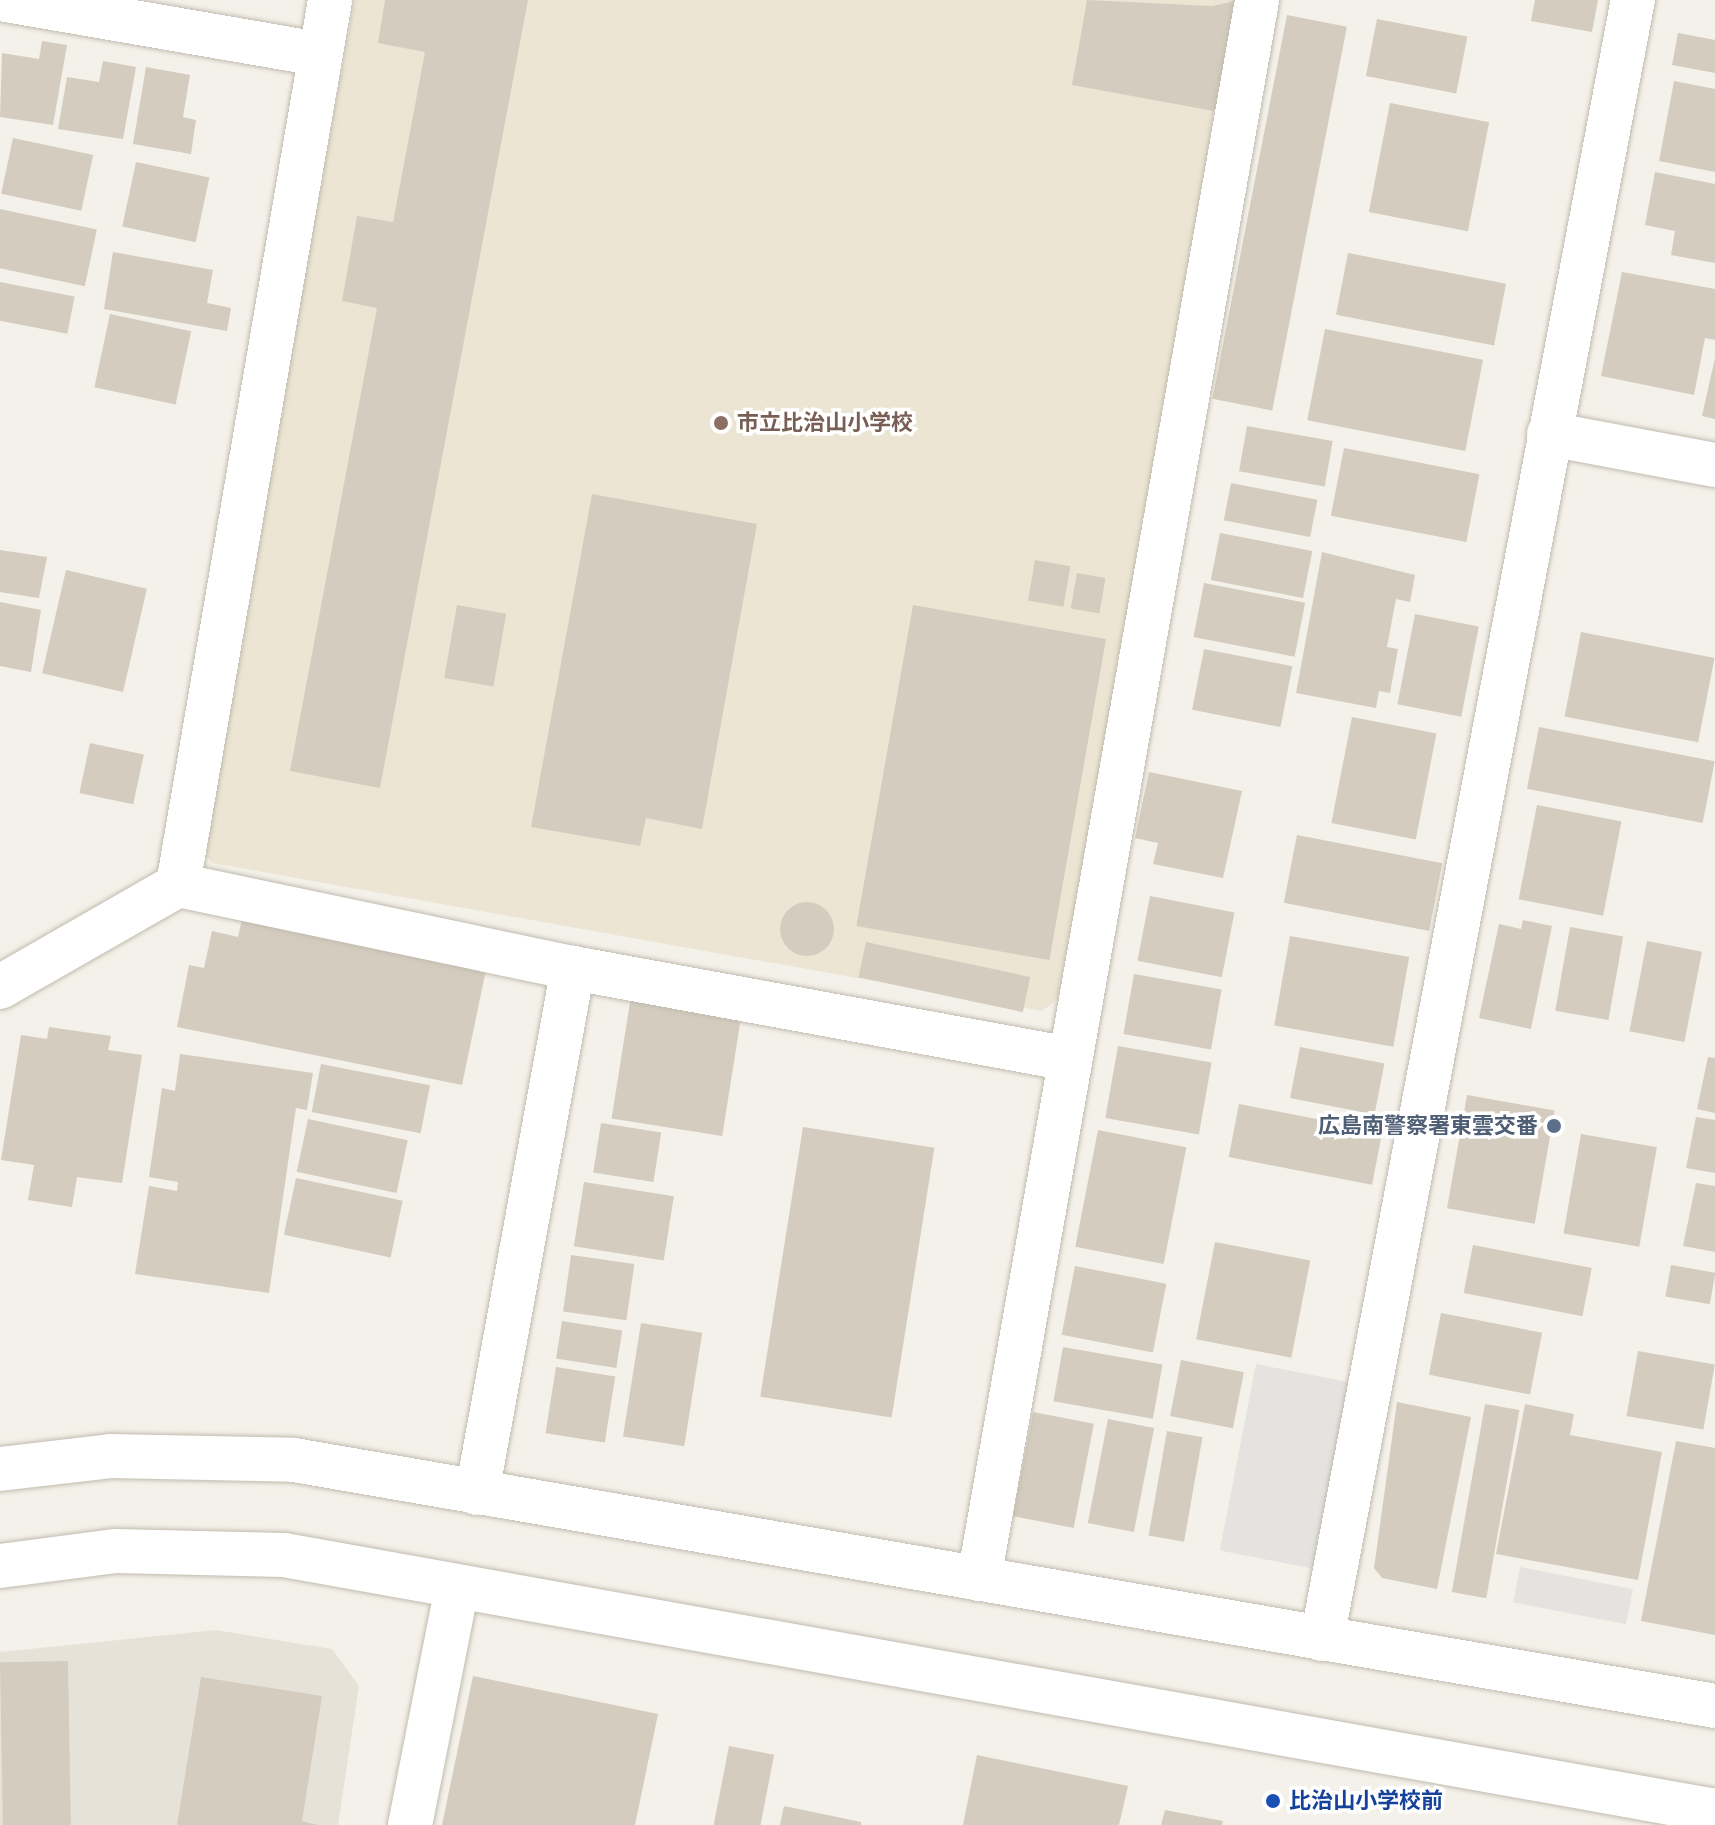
<!DOCTYPE html>
<meta charset="utf-8">
<style>
body{margin:0}
#map{position:relative;width:1715px;height:1825px;overflow:hidden;background:#f3f1e9;font-family:"Work Sans","Noto Sans JP",sans-serif}
div>[style]{position:absolute}
.residential>*{inset:0;background:#e7e2d8}
.education>*{inset:0;background:#ece5d4}
.parking>*{inset:0;background:#e5e3e0;transform-origin:0 0}
.building>*{inset:0;background:#d4ccbf;transform-origin:0 0}
.round{border-radius:50%}
.roads{filter:drop-shadow(0 0 2px #c1bbaf) drop-shadow(0 0 2px #c1bbaf)}
.minor>*{height:44px;margin:-22px;padding:0 22px;transform-origin:22px;border-radius:22px;background:#fff}
.dots>*{width:22px;height:22px;translate:-50% -50%;box-sizing:border-box;border:4px solid #fff;border-radius:50%}
span{translate:-50% -50%;white-space:nowrap;text-align:center;line-height:1.15;-webkit-text-stroke:7px #fff;paint-order:stroke}
.education-label{font-size:22px;color:#785e54;font-weight:700}
.left{translate:0 -50%;text-align:left}
.service-label{font-size:22px;color:#4e5e75;font-weight:700}
.right{translate:-100% -50%;text-align:right}
.transit-label{font-size:22px;color:#164399;font-weight:700}
</style>
<div id="map">
<div class="residential">
<i style="clip-path:polygon(216px 1630px,332px 1649px,359px 1686px,338px 1825px,0 1825px,0 1652px)"></i>
</div>
<div class="education">
<i style="clip-path:polygon(355px 0,1243px 0,1058px 999px,1042px 1011px,212px 863px,198px 845px)"></i>
</div>
<div class="parking">
<i style="left:1256px;top:1364px;width:99px;height:190px;rotate:11deg"></i>
<i style="left:1520px;top:1567px;width:115px;height:36px;rotate:11deg"></i>
</div>
<div class="building">
<i style="clip-path:polygon(385px 0,528px 0,380px 788px,290px 771px,377px 308px,342px 301px,357px 216px,393px 222px,425px 52px,378px 43px)"></i>
<i style="clip-path:polygon(1087px 0,1212px 6px,1240px 0,1219px 112px,1072px 85px)"></i>
<i style="clip-path:polygon(1535px 0,1598px 0,1592px 32px,1531px 21px)"></i>
<i style="left:1287px;top:15px;width:61px;height:391px;rotate:11deg"></i>
<i style="left:1377px;top:19px;width:92px;height:58px;rotate:11deg"></i>
<i style="clip-path:polygon(1678px 33px,1715px 40px,1715px 73px,1672px 65px)"></i>
<i style="clip-path:polygon(42px 41px,67px 45px,53px 125px,0 117px,2px 53px,39px 59px)"></i>
<i style="clip-path:polygon(103px 61px,136px 67px,123px 139px,58px 129px,67px 77px,99px 82px)"></i>
<i style="clip-path:polygon(146px 67px,190px 75px,183px 117px,196px 120px,191px 154px,133px 144px)"></i>
<i style="clip-path:polygon(1674px 81px,1715px 89px,1715px 172px,1659px 161px)"></i>
<i style="left:1390px;top:103px;width:101px;height:111px;rotate:11deg"></i>
<i style="left:13px;top:138px;width:82px;height:57px;rotate:12deg"></i>
<i style="left:136px;top:162px;width:75px;height:66px;rotate:12deg"></i>
<i style="clip-path:polygon(1655px 172px,1715px 184px,1715px 263px,1671px 255px,1675px 231px,1645px 225px)"></i>
<i style="left:0;top:209px;width:99px;height:58px;rotate:12deg"></i>
<i style="clip-path:polygon(113px 252px,213px 270px,207px 303px,231px 308px,227px 331px,104px 309px)"></i>
<i style="left:1348px;top:253px;width:161px;height:63px;rotate:11deg"></i>
<i style="clip-path:polygon(1622px 272px,1715px 289px,1715px 340px,1705px 338px,1694px 395px,1601px 376px)"></i>
<i style="left:0;top:282px;width:76px;height:38px;rotate:11deg"></i>
<i style="left:110px;top:314px;width:83px;height:75px;rotate:12deg"></i>
<i style="left:1325px;top:329px;width:161px;height:93px;rotate:11deg"></i>
<i style="clip-path:polygon(1715px 358px,1715px 419px,1702px 416px)"></i>
<i style="left:1247px;top:426px;width:87px;height:46px;rotate:10deg"></i>
<i style="left:1344px;top:448px;width:138px;height:69px;rotate:11deg"></i>
<i style="left:1231px;top:483px;width:88px;height:38px;rotate:11deg"></i>
<i style="clip-path:polygon(592px 494px,757px 524px,702px 829px,646px 818px,640px 846px,531px 827px)"></i>
<i style="left:1220px;top:533px;width:94px;height:48px;rotate:11deg"></i>
<i style="clip-path:polygon(0 550px,47px 557px,39px 598px,0 592px)"></i>
<i style="clip-path:polygon(1322px 552px,1415px 575px,1410px 602px,1396px 599px,1387px 647px,1398px 649px,1390px 693px,1379px 691px,1376px 708px,1296px 693px)"></i>
<i style="left:1035px;top:560px;width:36px;height:41px;rotate:10deg"></i>
<i style="left:66px;top:570px;width:83px;height:106px;rotate:13deg"></i>
<i style="left:1077px;top:573px;width:29px;height:36px;rotate:10deg"></i>
<i style="left:1204px;top:583px;width:103px;height:55px;rotate:11deg"></i>
<i style="clip-path:polygon(0 602px,41px 610px,31px 672px,0 666px)"></i>
<i style="left:457px;top:605px;width:50px;height:74px;rotate:10deg"></i>
<i style="left:913px;top:605px;width:196px;height:326px;rotate:10deg"></i>
<i style="left:1415px;top:614px;width:65px;height:92px;rotate:11deg"></i>
<i style="left:1581px;top:632px;width:136px;height:86px;rotate:11deg"></i>
<i style="left:1204px;top:649px;width:90px;height:62px;rotate:11deg"></i>
<i style="left:1352px;top:717px;width:86px;height:108px;rotate:11deg"></i>
<i style="left:1539px;top:727px;width:179px;height:63px;rotate:11deg"></i>
<i style="left:90px;top:743px;width:55px;height:51px;rotate:12deg"></i>
<i style="clip-path:polygon(1149px 772px,1242px 791px,1223px 878px,1153px 864px,1158px 843px,1135px 838px)"></i>
<i style="left:1537px;top:805px;width:86px;height:96px;rotate:11deg"></i>
<i style="left:1297px;top:835px;width:148px;height:69px;rotate:11deg"></i>
<i style="left:1150px;top:896px;width:86px;height:66px;rotate:11deg"></i>
<i class="round" style="left:780px;top:902px;width:54px;height:54px"></i>
<i style="clip-path:polygon(242px 919px,486px 970px,462px 1085px,177px 1027px,189px 965px,204px 968px,212px 931px,238px 937px)"></i>
<i style="clip-path:polygon(1523px 920px,1552px 926px,1531px 1029px,1479px 1018px,1499px 924px,1521px 929px)"></i>
<i style="left:1570px;top:927px;width:54px;height:85px;rotate:10deg"></i>
<i style="left:1290px;top:936px;width:121px;height:91px;rotate:10deg"></i>
<i style="left:1647px;top:941px;width:56px;height:92px;rotate:11deg"></i>
<i style="left:866px;top:942px;width:168px;height:36px;rotate:12deg"></i>
<i style="left:1134px;top:974px;width:89px;height:61px;rotate:10deg"></i>
<i style="left:631px;top:996px;width:112px;height:124px;rotate:9deg"></i>
<i style="clip-path:polygon(49px 1027px,111px 1036px,108px 1050px,142px 1055px,122px 1183px,77px 1177px,72px 1207px,28px 1200px,34px 1165px,1px 1160px,21px 1035px,47px 1039px)"></i>
<i style="left:1118px;top:1046px;width:95px;height:73px;rotate:10deg"></i>
<i style="left:1300px;top:1047px;width:86px;height:52px;rotate:11deg"></i>
<i style="clip-path:polygon(180px 1054px,313px 1073px,307px 1110px,296px 1108px,269px 1293px,135px 1274px,149px 1186px,177px 1191px,178px 1182px,149px 1177px,162px 1088px,175px 1091px)"></i>
<i style="clip-path:polygon(1708px 1057px,1715px 1058px,1715px 1113px,1697px 1109px)"></i>
<i style="left:321px;top:1064px;width:111px;height:49px;rotate:11deg"></i>
<i style="left:1467px;top:1095px;width:89px;height:115px;rotate:10deg"></i>
<i style="left:1239px;top:1104px;width:146px;height:54px;rotate:11deg"></i>
<i style="clip-path:polygon(1696px 1117px,1715px 1120px,1715px 1173px,1686px 1168px)"></i>
<i style="left:308px;top:1119px;width:102px;height:54px;rotate:12deg"></i>
<i style="left:601px;top:1123px;width:61px;height:50px;rotate:9deg"></i>
<i style="left:803px;top:1127px;width:133px;height:273px;rotate:9deg"></i>
<i style="left:1098px;top:1130px;width:90px;height:119px;rotate:11deg"></i>
<i style="left:1581px;top:1134px;width:77px;height:101px;rotate:10deg"></i>
<i style="left:296px;top:1178px;width:109px;height:58px;rotate:12deg"></i>
<i style="left:584px;top:1182px;width:91px;height:65px;rotate:9deg"></i>
<i style="clip-path:polygon(1696px 1183px,1715px 1186px,1715px 1252px,1683px 1246px)"></i>
<i style="left:1215px;top:1242px;width:97px;height:99px;rotate:11deg"></i>
<i style="left:1473px;top:1245px;width:121px;height:49px;rotate:11deg"></i>
<i style="left:571px;top:1255px;width:64px;height:57px;rotate:8deg"></i>
<i style="left:1671px;top:1265px;width:45px;height:32px;rotate:10deg"></i>
<i style="left:1075px;top:1266px;width:93px;height:70px;rotate:11deg"></i>
<i style="left:1441px;top:1313px;width:103px;height:63px;rotate:11deg"></i>
<i style="left:562px;top:1321px;width:61px;height:38px;rotate:9deg"></i>
<i style="left:641px;top:1323px;width:62px;height:115px;rotate:9deg"></i>
<i style="left:1063px;top:1347px;width:101px;height:55px;rotate:10deg"></i>
<i style="left:1638px;top:1351px;width:78px;height:66px;rotate:10deg"></i>
<i style="left:1181px;top:1360px;width:64px;height:57px;rotate:11deg"></i>
<i style="left:556px;top:1367px;width:60px;height:67px;rotate:9deg"></i>
<i style="clip-path:polygon(1397px 1402px,1471px 1417px,1437px 1589px,1382px 1578px,1374px 1568px)"></i>
<i style="left:1485px;top:1404px;width:35px;height:191px;rotate:10deg"></i>
<i style="clip-path:polygon(1525px 1404px,1574px 1414px,1570px 1435px,1662px 1452px,1638px 1580px,1496px 1554px)"></i>
<i style="left:1033px;top:1412px;width:62px;height:106px;rotate:11deg"></i>
<i style="left:1108px;top:1419px;width:47px;height:106px;rotate:11deg"></i>
<i style="left:1167px;top:1431px;width:36px;height:106px;rotate:10deg"></i>
<i style="clip-path:polygon(1676px 1441px,1715px 1448px,1715px 1635px,1641px 1621px)"></i>
<i style="left:68px;top:1661px;width:164px;height:68px;rotate:89deg"></i>
<i style="clip-path:polygon(473px 1676px,658px 1714px,635px 1825px,442px 1825px)"></i>
<i style="clip-path:polygon(201px 1677px,322px 1696px,302px 1821px,318px 1825px,177px 1825px)"></i>
<i style="left:729px;top:1746px;width:46px;height:81px;rotate:11deg"></i>
<i style="clip-path:polygon(977px 1755px,1128px 1786px,1119px 1825px,963px 1825px)"></i>
<i style="clip-path:polygon(784px 1806px,861px 1822px,861px 1825px,780px 1825px)"></i>
<i style="clip-path:polygon(1165px 1810px,1223px 1821px,1222px 1825px,1161px 1825px)"></i>
</div>
<div class="roads">
<div class="minor">
<i style="left:6px;top:0;width:319px;rotate:9.8deg"></i>
<i style="left:1549px;top:434px;width:169px;rotate:10.6deg"></i>
<i style="left:178px;top:885px;width:898px;rotate:-80.25deg"></i>
<i style="left:0;top:987px;width:205px;rotate:-29.8deg"></i>
<i style="left:178px;top:885px;width:404px;rotate:11.9deg"></i>
<i style="left:573px;top:968px;width:505px;rotate:10.38deg"></i>
<i style="left:0;top:1469px;width:111px;rotate:-6.7deg"></i>
<i style="left:110px;top:1456px;width:184px;rotate:1.2deg"></i>
<i style="left:294px;top:1460px;width:1442px;rotate:9.82deg"></i>
<i style="left:477px;top:1493px;width:534px;rotate:-79.64deg"></i>
<i style="left:0;top:1566px;width:117px;rotate:-7.4deg"></i>
<i style="left:116px;top:1551px;width:168px;rotate:1.4deg"></i>
<i style="left:284px;top:1555px;width:1454px;rotate:10.14deg"></i>
<i style="left:979px;top:1579px;width:1603px;rotate:-80.01deg"></i>
<i style="left:1322px;top:1639px;width:1668px;rotate:-79.26deg"></i>
<i style="left:410px;top:1825px;width:243px;rotate:-78.8deg"></i>
</div>
</div>
<div class="dots">
<i style="left:721px;top:423px;background:#8d6e63"></i>
<i style="left:1554px;top:1126px;background:#5c6f8a"></i>
<i style="left:1273px;top:1801px;background:#1a4fb4"></i>
</div>
<div class="education-label">
<span class="left" style="left:737px;top:423px">市立比治山小学校</span>
</div>
<div class="service-label">
<span class="right" style="left:1538px;top:1126px">広島南警察署東雲交番</span>
</div>
<div class="transit-label">
<span class="left" style="left:1289px;top:1801px">比治山小学校前</span>
</div>
</div>
